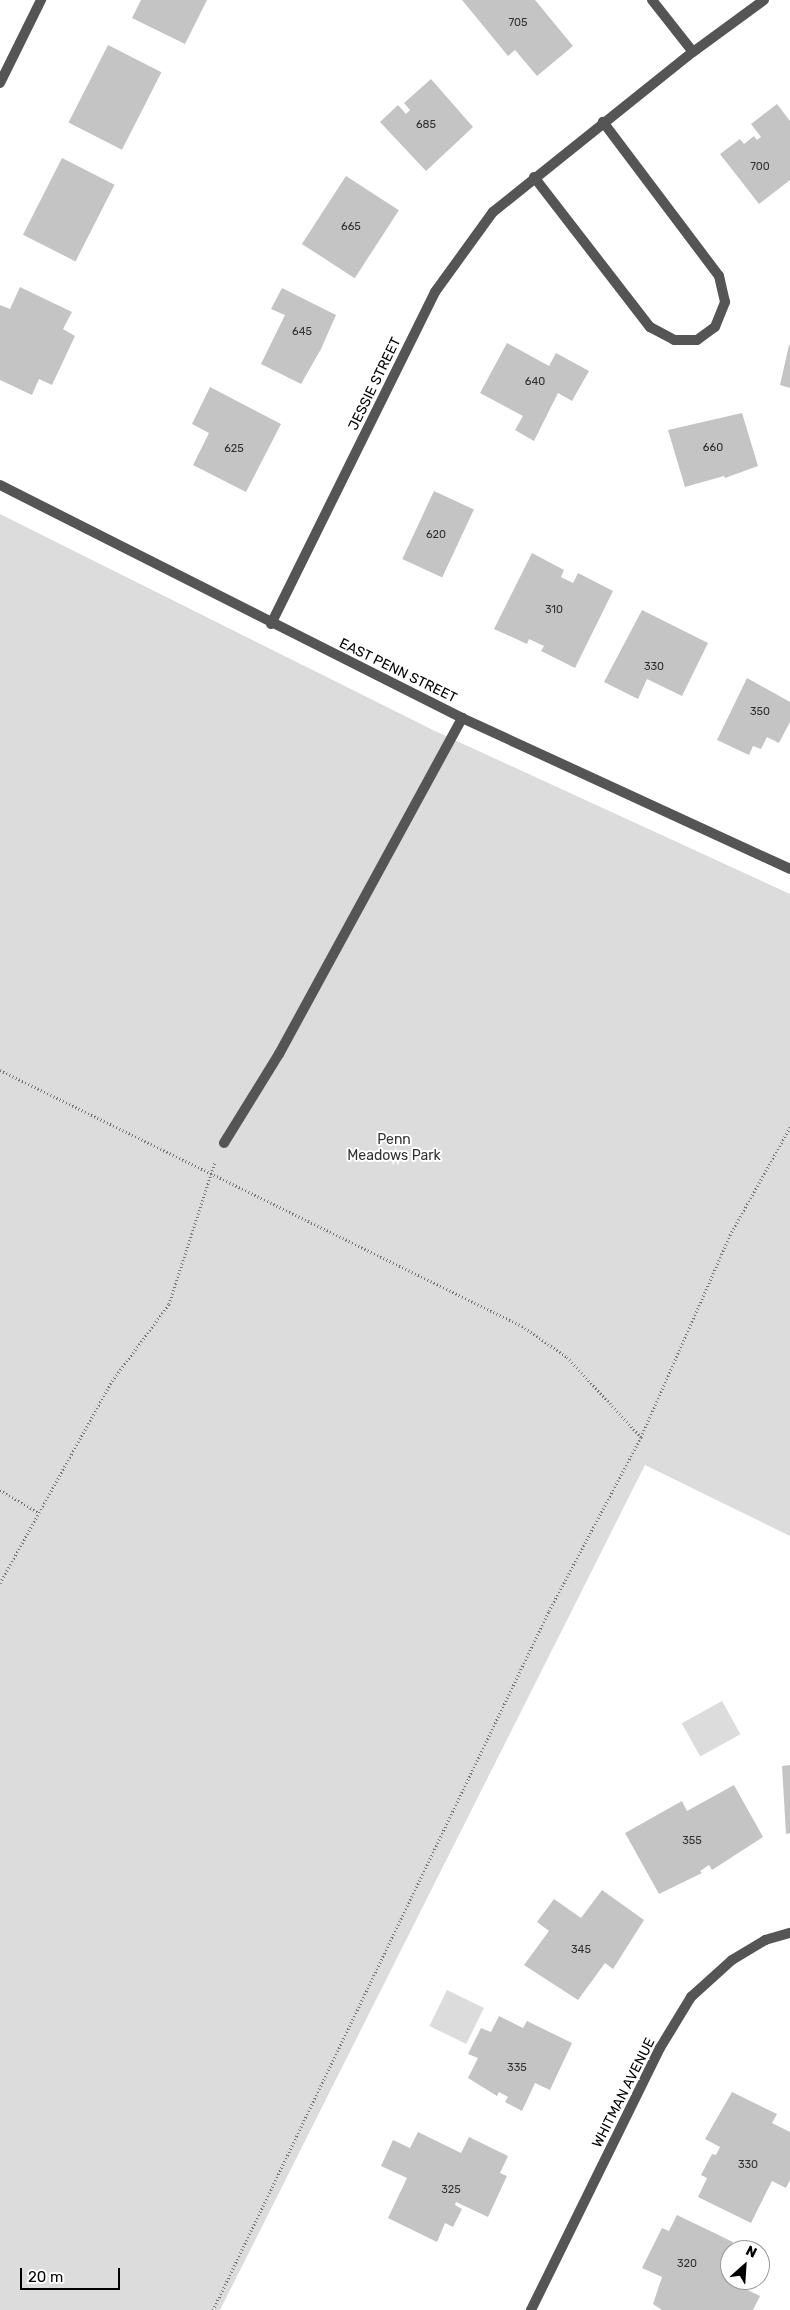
<!DOCTYPE html>
<style>
body{margin:0}
#map{position:relative;width:790px;height:2310px;overflow:hidden;background:#fff;font-family:Rubik,sans-serif}
div>[style]{position:absolute}
.green>*{inset:0;background:#dcdcdc;transform-origin:0 0}
.building>*{inset:0;background:#c4c4c4;transform-origin:0 0}
.path>*{height:3px;margin-top:-1.5px;transform-origin:0;background:repeating-linear-gradient(90deg,#777 0 1px,transparent 0 3.5px)}
.service>*{height:10px;margin:-5px;padding:0 5px;transform-origin:5px;border-radius:5px;background:#555}
.minor>*{height:10px;margin:-5px;padding:0 5px;transform-origin:5px;border-radius:5px;background:#555}
.tertiary>*{height:10px;margin:-5px;padding:0 5px;transform-origin:5px;border-radius:5px;background:#555}
span{translate:-50% -50%;white-space:nowrap;text-align:center;line-height:1.15;-webkit-text-stroke:4px #fff;paint-order:stroke}
.number-label{font-size:11px;color:#313131}
.number-label span{-webkit-text-stroke-width:0}
.street-label{font-size:14px;color:#000}
.park-label{font-size:14px;color:#333}
.north{position:absolute;left:720px;top:2240px;width:50px;height:50px;box-sizing:border-box;background:#fff;border:1px solid #999;border-radius:50%;rotate:26deg;font-size:14px;font-weight:700;line-height:20px;text-align:center;color:#000}
.north::after{content:'';display:block;margin:auto;width:18px;height:22px;background:#000;clip-path:polygon(50% 0,100% 100%,50% 72%,0 100%)}
.scale{position:absolute;left:20px;top:2268px;width:100px;height:22px;box-sizing:border-box;border:2px solid #000;border-top:0;padding-left:6px;font-size:15px;line-height:18px;white-space:nowrap;color:#000;-webkit-text-stroke:4px #fff;paint-order:stroke}
</style>
<div id="map">
<div class="green">
<i style="clip-path:polygon(0 514px,435px 731px,790px 894px,790px 1536px,645px 1465px,220px 2310px,0 2310px)"></i>
<i style="left:722px;top:1701px;width:38px;height:46px;rotate:61deg"></i>
<i style="left:447px;top:1990px;width:41px;height:40px;rotate:26deg"></i>
</div>
<div class="building">
<i style="clip-path:polygon(141px 0,207px 0,185px 44px,132px 18px)"></i>
<i style="clip-path:polygon(462px 0,535px 0,573px 46px,537px 76px,515px 50px,508px 56px)"></i>
<i style="left:108px;top:45px;width:60px;height:87px;rotate:27deg"></i>
<i style="clip-path:polygon(431px 79px,473px 127px,426px 171px,380px 122px,398px 105px,406px 114px,410px 110px,404px 103px)"></i>
<i style="clip-path:polygon(777px 104px,790px 121px,790px 180px,759px 204px,720px 154px,740px 139px,744px 144px,754px 136px,757px 140px,761px 137px,751px 124px)"></i>
<i style="left:62px;top:158px;width:59px;height:86px;rotate:27deg"></i>
<i style="left:346px;top:176px;width:63px;height:81px;rotate:33deg"></i>
<i style="clip-path:polygon(20px 287px,72px 312px,63px 329px,75px 336px,52px 385px,39px 379px,32px 395px,0 380px,0 305px,10px 309px)"></i>
<i style="clip-path:polygon(282px 288px,336px 315px,321px 349px,301px 384px,261px 364px,285px 315px,271px 309px)"></i>
<i style="clip-path:polygon(507px 343px,549px 366px,556px 353px,589px 371px,572px 401px,558px 393px,534px 441px,515px 430px,523px 416px,480px 393px)"></i>
<i style="clip-path:polygon(789px 345px,790px 345px,790px 388px,780px 385px)"></i>
<i style="clip-path:polygon(210px 387px,281px 424px,246px 492px,193px 465px,209px 433px,192px 424px)"></i>
<i style="clip-path:polygon(742px 413px,758px 466px,725px 478px,724px 476px,685px 487px,668px 430px)"></i>
<i style="left:434px;top:491px;width:44px;height:75px;rotate:25deg"></i>
<i style="clip-path:polygon(532px 553px,564px 570px,561px 577px,573px 583px,578px 573px,613px 591px,575px 668px,541px 651px,544px 646px,529px 639px,527px 644px,494px 629px)"></i>
<i style="clip-path:polygon(642px 610px,708px 643px,682px 696px,647px 679px,638px 699px,604px 682px)"></i>
<i style="clip-path:polygon(747px 678px,790px 702px,790px 722px,779px 743px,767px 737px,761px 749px,753px 746px,749px 755px,717px 740px)"></i>
<i style="clip-path:polygon(790px 1765px,790px 1833px,786px 1834px,782px 1766px)"></i>
<i style="clip-path:polygon(734px 1785px,763px 1837px,712px 1870px,709px 1865px,700px 1871px,702px 1873px,659px 1894px,625px 1833px,682px 1801px,687px 1811px)"></i>
<i style="clip-path:polygon(602px 1890px,644px 1920px,613px 1969px,605px 1963px,578px 2000px,524px 1965px,549px 1931px,537px 1922px,554px 1899px,581px 1918px)"></i>
<i style="clip-path:polygon(499px 2016px,523px 2028px,527px 2021px,572px 2043px,550px 2090px,535px 2083px,522px 2111px,505px 2102px,508px 2097px,499px 2092px,497px 2096px,468px 2078px,478px 2058px,468px 2054px,481px 2028px,491px 2032px)"></i>
<i style="clip-path:polygon(732px 2092px,777px 2114px,772px 2123px,790px 2132px,790px 2180px,786px 2188px,772px 2181px,751px 2223px,698px 2197px,707px 2178px,701px 2175px,712px 2154px,716px 2155px,720px 2147px,705px 2139px)"></i>
<i style="clip-path:polygon(418px 2132px,461px 2153px,469px 2137px,508px 2156px,500px 2173px,507px 2176px,488px 2217px,456px 2202px,455px 2205px,462px 2209px,453px 2227px,445px 2223px,437px 2242px,388px 2218px,407px 2178px,381px 2166px,393px 2140px,410px 2148px)"></i>
<i style="clip-path:polygon(677px 2215px,733px 2242px,725px 2259px,730px 2261px,730px 2280px,742px 2280px,739px 2286px,760px 2296px,753px 2310px,662px 2310px,653px 2304px,662px 2277px,642px 2268px,662px 2228px,669px 2231px)"></i>
</div>
<div class="path">
<i style="left:0;top:1070px;width:581px;rotate:26.12deg"></i>
<i style="left:522px;top:1326px;width:55px;rotate:34.6deg"></i>
<i style="left:567px;top:1357px;width:109px;rotate:47.2deg"></i>
<i style="left:0;top:1490px;width:45px;rotate:30.5deg"></i>
<i style="left:0;top:1583px;width:231px;rotate:-61deg"></i>
<i style="left:112px;top:1381px;width:96px;rotate:-53.5deg"></i>
<i style="left:169px;top:1304px;width:149px;rotate:-72.1deg"></i>
<i style="left:213px;top:2310px;width:776px;rotate:-64.33deg"></i>
<i style="left:549px;top:1611px;width:197px;rotate:-62.1deg"></i>
<i style="left:641px;top:1437px;width:221px;rotate:-66.2deg"></i>
<i style="left:730px;top:1235px;width:124px;rotate:-60.9deg"></i>
</div>
<div class="service">
<i style="left:224px;top:1143px;width:105px;rotate:-58.3deg"></i>
<i style="left:279px;top:1054px;width:383px;rotate:-61.4deg"></i>
</div>
<div class="minor">
<i style="left:652px;top:0;width:66px;rotate:51.7deg"></i>
<i style="left:0;top:83px;width:93px;rotate:-63.7deg"></i>
<i style="left:534px;top:177px;width:190px;rotate:52.3deg"></i>
<i style="left:650px;top:327px;width:27px;rotate:28deg"></i>
<i style="left:674px;top:340px;width:23px"></i>
<i style="left:697px;top:340px;width:22px;rotate:-36deg"></i>
<i style="left:715px;top:327px;width:27px;rotate:-68deg"></i>
<i style="left:725px;top:302px;width:27px;rotate:-103deg"></i>
<i style="left:719px;top:276px;width:193px;rotate:-127deg"></i>
<i style="left:271px;top:624px;width:370px;rotate:-63.7deg"></i>
<i style="left:435px;top:292px;width:99px;rotate:-54.1deg"></i>
<i style="left:493px;top:212px;width:256px;rotate:-38.7deg"></i>
<i style="left:693px;top:52px;width:88px;rotate:-36.2deg"></i>
<i style="left:531px;top:2310px;width:292px;rotate:-63.8deg"></i>
<i style="left:660px;top:2048px;width:60px;rotate:-58.7deg"></i>
<i style="left:691px;top:1997px;width:55px;rotate:-42.1deg"></i>
<i style="left:732px;top:1960px;width:39px;rotate:-31deg"></i>
<i style="left:765px;top:1940px;width:26px;rotate:-16deg"></i>
</div>
<div class="tertiary">
<i style="left:0;top:485px;width:517px;rotate:26.76deg"></i>
<i style="left:462px;top:718px;width:361px;rotate:24.7deg"></i>
</div>
<div class="number-label">
<span style="left:518px;top:23px">705</span>
<span style="left:426px;top:125px">685</span>
<span style="left:760px;top:167px">700</span>
<span style="left:351px;top:227px">665</span>
<span style="left:302px;top:332px">645</span>
<span style="left:535px;top:382px">640</span>
<span style="left:713px;top:448px">660</span>
<span style="left:234px;top:449px">625</span>
<span style="left:436px;top:535px">620</span>
<span style="left:554px;top:610px">310</span>
<span style="left:654px;top:667px">330</span>
<span style="left:760px;top:712px">350</span>
<span style="left:692px;top:1841px">355</span>
<span style="left:581px;top:1950px">345</span>
<span style="left:517px;top:2068px">335</span>
<span style="left:748px;top:2165px">330</span>
<span style="left:451px;top:2190px">325</span>
<span style="left:687px;top:2264px">320</span>
</div>
<div class="street-label">
<span style="left:375px;top:384px;rotate:-64deg">JESSIE STREET</span>
<span style="left:398px;top:671px;rotate:26deg">EAST PENN STREET</span>
<span style="left:624px;top:2093px;rotate:-63deg">WHITMAN AVENUE</span>
</div>
<div class="park-label">
<span style="left:394px;top:1148px">Penn<br>Meadows Park</span>
</div>
<div class="north">N</div>
<div class="scale">20 m</div>
</div>
